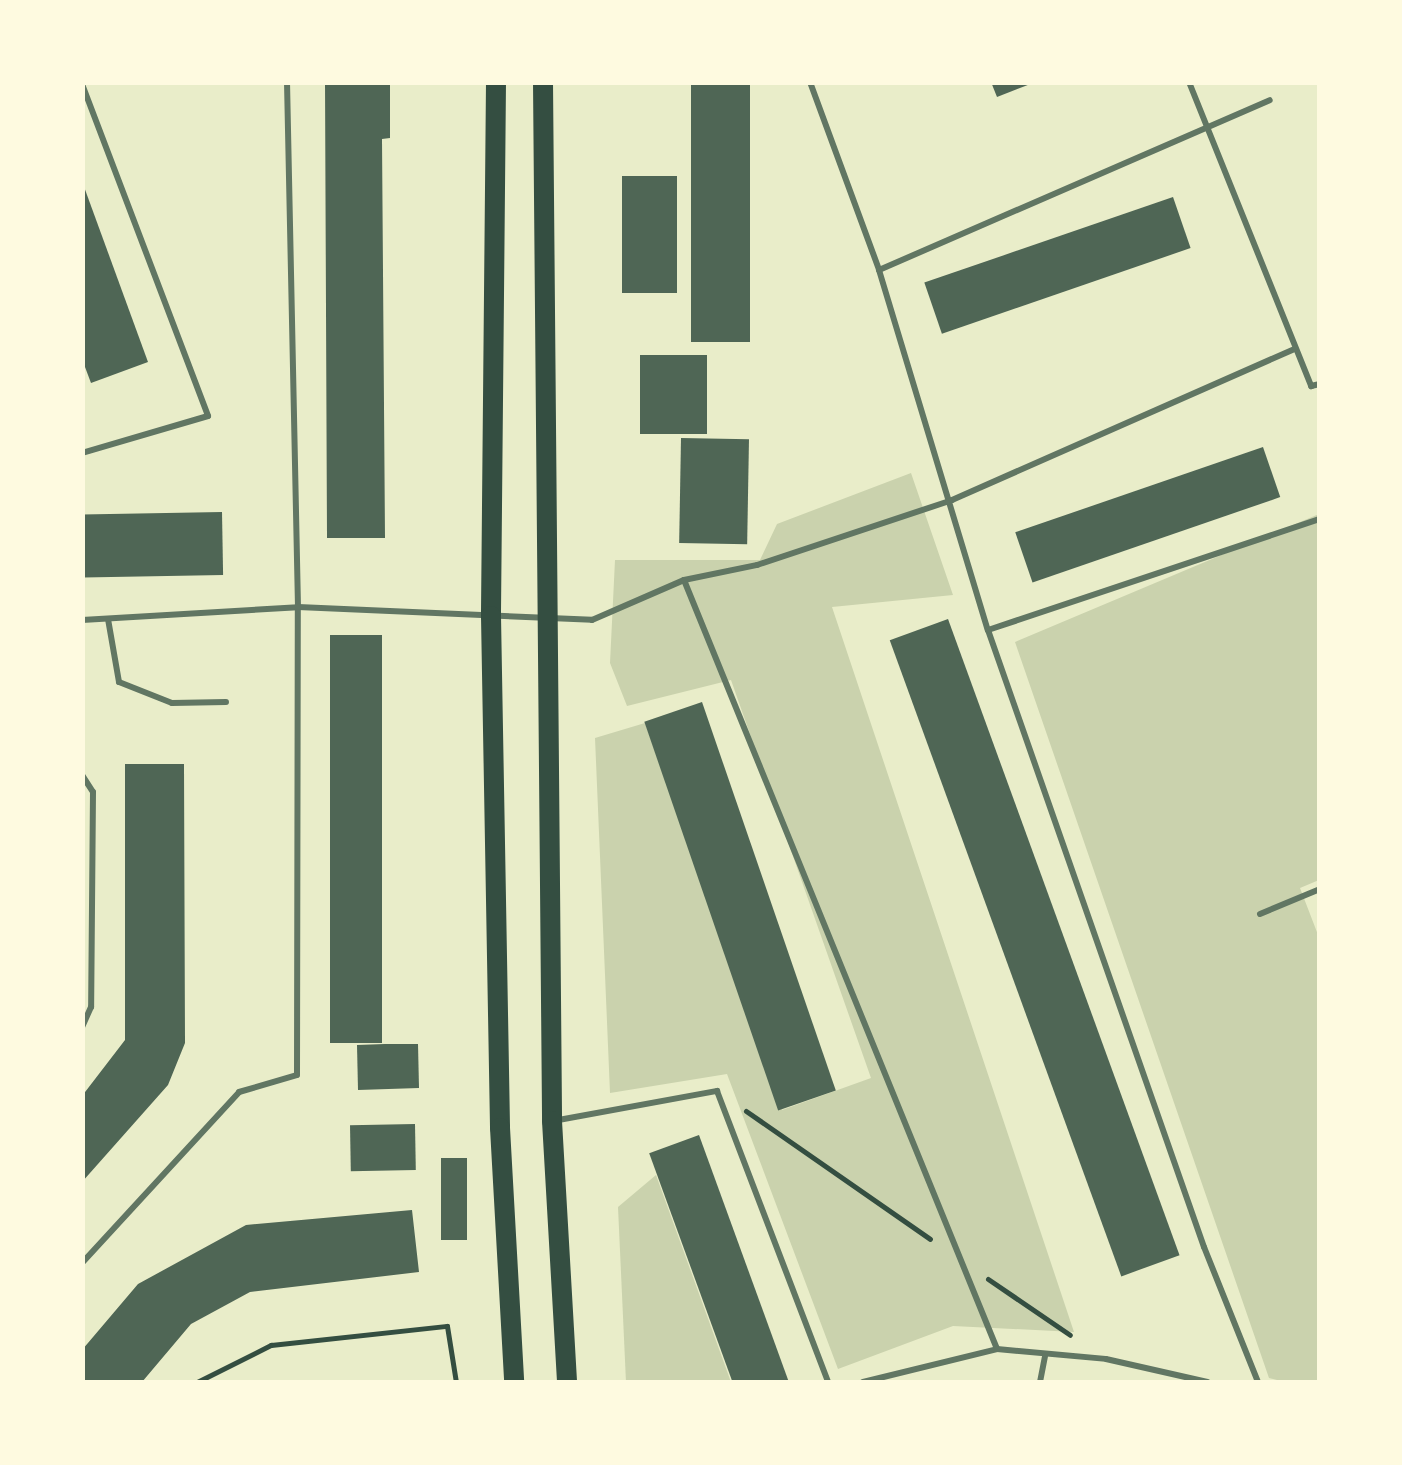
<!DOCTYPE html>
<style>
body{margin:0}
#map{position:relative;width:1402px;height:1465px;overflow:hidden;background:#e9edc9;font-family:Roboto,sans-serif}
div>[style]{position:absolute}
.green>*{inset:0;background:#cad2ad}
.building>*{inset:0;background:#4f6655;transform-origin:0 0}
.path>*{height:5px;margin:-2.5px;padding:0 2.5px;transform-origin:2.5px;border-radius:2.5px;background:#344e41}
.service>*{height:6px;margin:-3px;padding:0 3px;transform-origin:3px;border-radius:3px;background:#617663}
.secondary>*{height:20px;margin:-10px;padding:0 10px;transform-origin:10px;border-radius:10px;background:#344e41}
span{translate:-50% -50%;white-space:nowrap;text-align:center;line-height:1.15;-webkit-text-stroke:8px #fefae0;paint-order:stroke}
.frame{position:absolute;inset:0;border:85px solid #fefae0;pointer-events:none}
</style>
<div id="map">
<div class="green">
<i style="clip-path:polygon(911px 473px,953px 595px,832px 607px,1074px 1332px,953px 1326px,838px 1369px,727px 1074px,610px 1093px,595px 738px,645px 723px,782px 1110px,871px 1078px,731px 680px,627px 706px,610px 663px,615px 560px,760px 560px,777px 524px)"></i>
<i style="clip-path:polygon(1319px 514px,1319px 880px,1300px 888px,1320px 940px,1319px 1382px,1285px 1382px,1269px 1378px,1015px 642px)"></i>
<i style="clip-path:polygon(656px 1175px,731px 1382px,626px 1382px,618px 1207px)"></i>
</div>
<div class="building">
<i style="clip-path:polygon(325px 82px,390px 82px,390px 138px,382px 139px,385px 538px,327px 538px)"></i>
<i style="left:691px;top:82px;width:59px;height:260px"></i>
<i style="clip-path:polygon(991px 82px,1033px 82px,1033px 83px,997px 97px)"></i>
<i style="left:622px;top:176px;width:55px;height:117px"></i>
<i style="clip-path:polygon(83px 184px,148px 362px,91px 383px,82px 359px)"></i>
<i style="left:1173px;top:197px;width:54px;height:263px;rotate:71deg"></i>
<i style="left:640px;top:355px;width:67px;height:79px"></i>
<i style="left:681px;top:438px;width:68px;height:105px;rotate:1deg"></i>
<i style="left:1263px;top:447px;width:53px;height:262px;rotate:71deg"></i>
<i style="left:222px;top:512px;width:63px;height:140px;rotate:89deg"></i>
<i style="left:948px;top:619px;width:677px;height:62px;rotate:70deg"></i>
<i style="left:382px;top:635px;width:408px;height:52px;rotate:90deg"></i>
<i style="left:702px;top:702px;width:411px;height:61px;rotate:71deg"></i>
<i style="clip-path:polygon(125px 764px,184px 764px,185px 1043px,168px 1085px,82px 1182px,82px 1096px,125px 1040px)"></i>
<i style="clip-path:polygon(385px 1044px,418px 1044px,419px 1088px,358px 1090px,357px 1045px)"></i>
<i style="left:415px;top:1124px;width:46px;height:65px;rotate:89deg"></i>
<i style="left:699px;top:1135px;width:263px;height:53px;rotate:70deg"></i>
<i style="left:441px;top:1158px;width:26px;height:82px"></i>
<i style="clip-path:polygon(412px 1210px,419px 1272px,250px 1292px,191px 1324px,142px 1382px,82px 1382px,82px 1350px,138px 1284px,246px 1225px)"></i>
</div>
<div class="path">
<i style="left:746px;top:1111px;width:224px;rotate:34.8deg"></i>
<i style="left:988px;top:1279px;width:99px;rotate:34.3deg"></i>
<i style="left:197px;top:1382px;width:83px;rotate:-26.6deg"></i>
<i style="left:271px;top:1345px;width:177px;rotate:-6.2deg"></i>
<i style="left:447px;top:1326px;width:57px;rotate:80.9deg"></i>
</div>
<div class="service">
<i style="left:810px;top:82px;width:200px;rotate:69.8deg"></i>
<i style="left:879px;top:270px;width:376px;rotate:73.2deg"></i>
<i style="left:988px;top:630px;width:654px;rotate:70.71deg"></i>
<i style="left:1204px;top:1247px;width:145px;rotate:68.2deg"></i>
<i style="left:1189px;top:82px;width:328px;rotate:68.1deg"></i>
<i style="left:1311px;top:386px;width:9px;rotate:-13deg"></i>
<i style="left:82px;top:84px;width:355px;rotate:69.2deg"></i>
<i style="left:208px;top:416px;width:131px;rotate:163.6deg"></i>
<i style="left:879px;top:270px;width:426px;rotate:-23.5deg"></i>
<i style="left:684px;top:580px;width:830px;rotate:67.85deg"></i>
<i style="left:108px;top:619px;width:64px;rotate:80.1deg"></i>
<i style="left:119px;top:682px;width:57px;rotate:21.6deg"></i>
<i style="left:172px;top:703px;width:54px;rotate:-1.1deg"></i>
<i style="left:82px;top:620px;width:216px;rotate:-3.4deg"></i>
<i style="left:298px;top:607px;width:294px;rotate:2.5deg"></i>
<i style="left:592px;top:620px;width:100px;rotate:-23.5deg"></i>
<i style="left:684px;top:580px;width:75px;rotate:-11.6deg"></i>
<i style="left:757px;top:565px;width:206px;rotate:-18.4deg"></i>
<i style="left:952px;top:500px;width:375px;rotate:-23.8deg"></i>
<i style="left:988px;top:630px;width:350px;rotate:-18.5deg"></i>
<i style="left:82px;top:775px;width:20px;rotate:57deg"></i>
<i style="left:93px;top:792px;width:215px;rotate:90.5deg"></i>
<i style="left:91px;top:1007px;width:22px;rotate:114deg"></i>
<i style="left:1260px;top:914px;width:65px;rotate:-22.6deg"></i>
<i style="left:553px;top:1121px;width:167px;rotate:-10.4deg"></i>
<i style="left:717px;top:1091px;width:311px;rotate:69.1deg"></i>
<i style="left:82px;top:1263px;width:232px;rotate:-47.4deg"></i>
<i style="left:239px;top:1092px;width:60px;rotate:-16.3deg"></i>
<i style="left:297px;top:1075px;width:468px;rotate:-89.9deg"></i>
<i style="left:298px;top:607px;width:525px;rotate:-91.2deg"></i>
<i style="left:863px;top:1382px;width:138px;rotate:-13.8deg"></i>
<i style="left:997px;top:1349px;width:109px;rotate:5.2deg"></i>
<i style="left:1106px;top:1359px;width:104px;rotate:12.8deg"></i>
<i style="left:1040px;top:1382px;width:26px;rotate:-79deg"></i>
</div>
<div class="secondary">
<i style="left:496px;top:82px;width:534px;rotate:90.54deg"></i>
<i style="left:491px;top:616px;width:512px;rotate:88.99deg"></i>
<i style="left:500px;top:1128px;width:254px;rotate:86.8deg"></i>
<i style="left:543px;top:82px;width:1039px;rotate:89.5deg"></i>
<i style="left:552px;top:1121px;width:261px;rotate:86.7deg"></i>
</div>
<div class="frame"></div>
</div>
